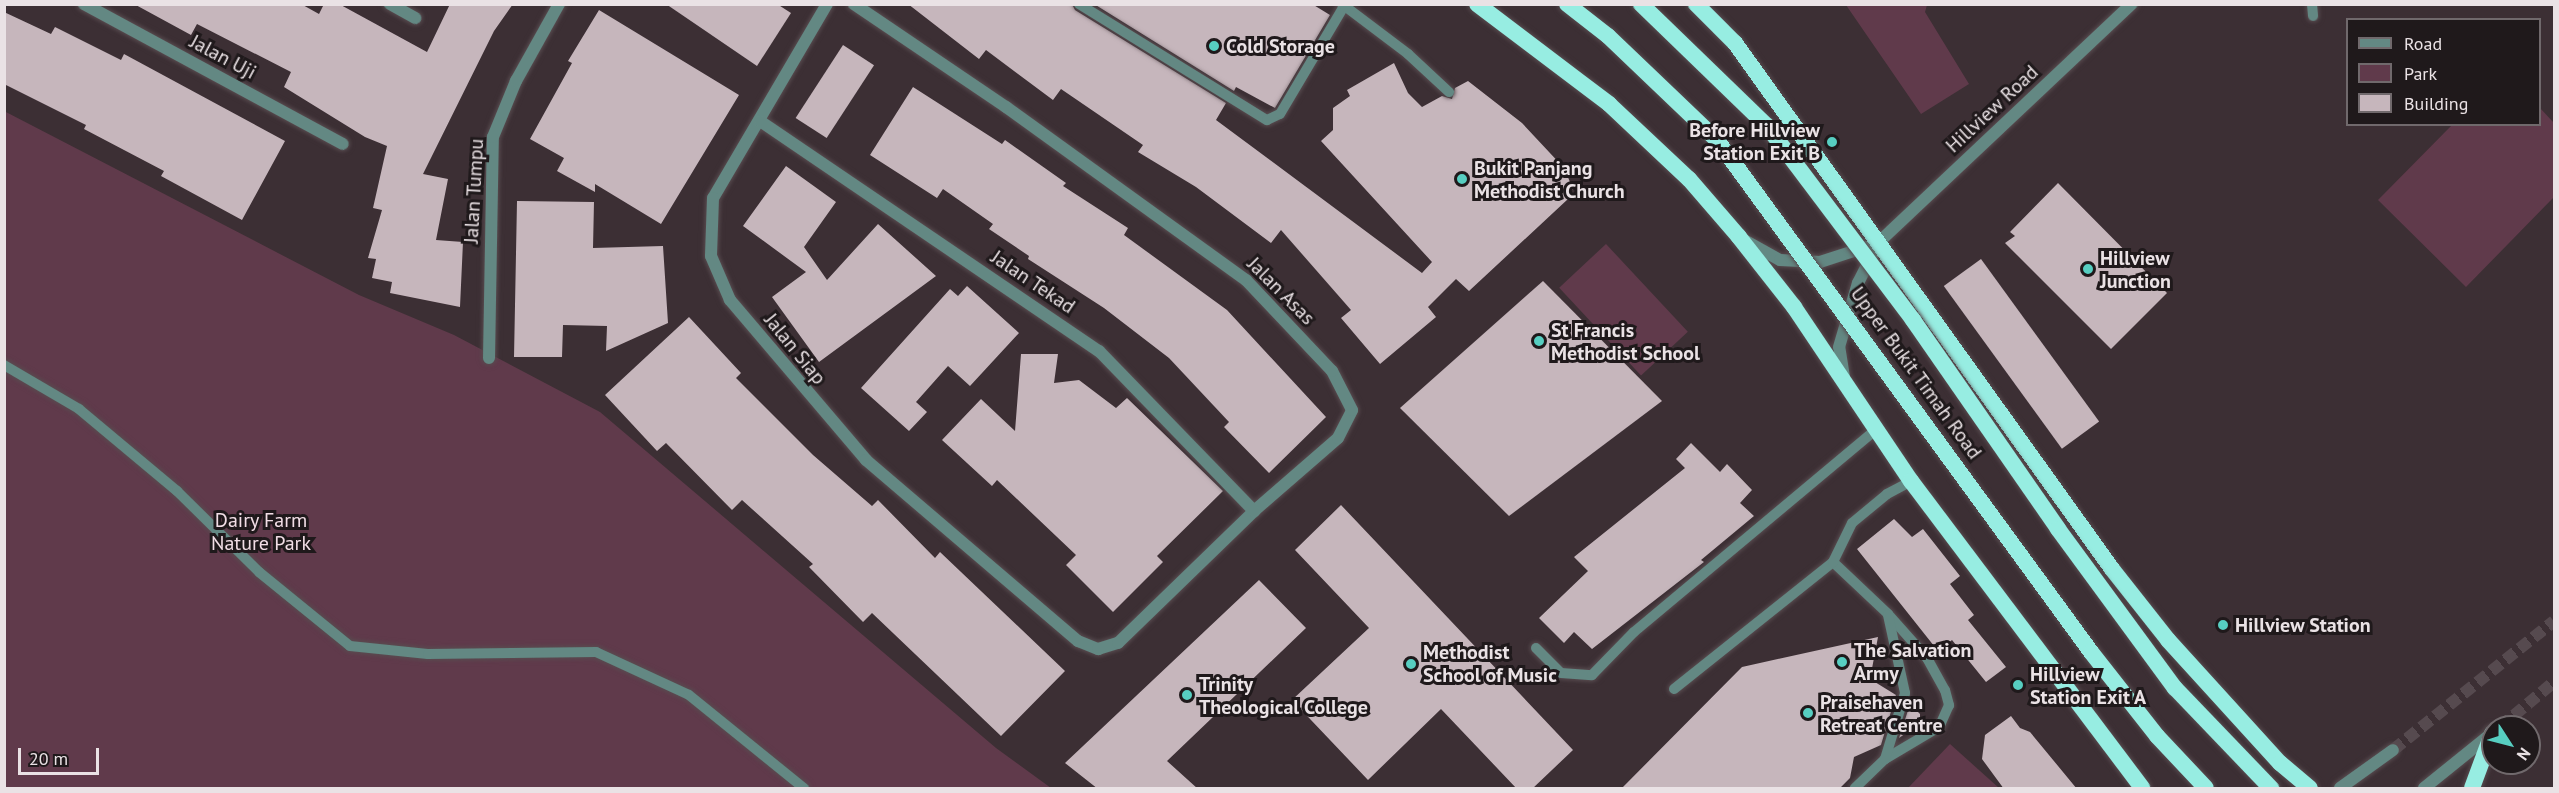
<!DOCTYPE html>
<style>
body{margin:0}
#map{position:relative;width:2559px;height:793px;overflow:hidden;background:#3c2f34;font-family:"PT Sans",sans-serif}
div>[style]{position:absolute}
.green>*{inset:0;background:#603a4b;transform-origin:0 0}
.building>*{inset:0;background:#c6b6bc;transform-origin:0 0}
.tertiary-tunnel>*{height:12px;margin-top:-6px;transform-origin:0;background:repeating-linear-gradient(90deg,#564a4f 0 12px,transparent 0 18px)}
.roads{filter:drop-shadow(0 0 2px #584c50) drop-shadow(0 0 2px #584c50)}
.service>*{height:10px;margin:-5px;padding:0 5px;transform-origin:5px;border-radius:5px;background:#638883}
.minor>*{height:12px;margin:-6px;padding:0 6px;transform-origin:6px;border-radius:6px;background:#638883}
.tertiary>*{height:12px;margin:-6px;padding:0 6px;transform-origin:6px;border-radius:6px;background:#638883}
.trunk>*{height:16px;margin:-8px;padding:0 8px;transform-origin:8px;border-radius:8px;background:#97ede2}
.bridges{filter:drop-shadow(0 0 2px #584c50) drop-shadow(0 0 2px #584c50)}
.trunk-bridge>*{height:16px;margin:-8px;padding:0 8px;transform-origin:8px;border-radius:8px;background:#97ede2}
.dots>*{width:16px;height:16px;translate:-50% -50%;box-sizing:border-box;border:3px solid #1f191b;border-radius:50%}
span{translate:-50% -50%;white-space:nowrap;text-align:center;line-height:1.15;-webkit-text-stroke:6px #1f191b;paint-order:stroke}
.poi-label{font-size:20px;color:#eae2e5;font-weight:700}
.left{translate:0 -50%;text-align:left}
.right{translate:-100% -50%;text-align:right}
.street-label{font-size:20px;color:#eae2e5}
.park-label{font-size:20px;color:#f2dee6}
.frame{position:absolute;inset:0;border:6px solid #eae2e5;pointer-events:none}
.legend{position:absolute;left:2346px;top:18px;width:195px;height:108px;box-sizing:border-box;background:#1f191b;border:2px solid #70696c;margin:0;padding:8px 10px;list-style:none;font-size:18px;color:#eae2e5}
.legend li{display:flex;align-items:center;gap:12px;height:30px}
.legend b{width:30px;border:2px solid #70696c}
.north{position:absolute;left:2481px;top:715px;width:60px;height:60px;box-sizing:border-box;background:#1f191b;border:2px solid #70696c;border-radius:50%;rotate:126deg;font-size:16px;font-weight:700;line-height:24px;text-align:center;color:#eae2e5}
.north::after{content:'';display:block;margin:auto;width:21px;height:27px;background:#57cec1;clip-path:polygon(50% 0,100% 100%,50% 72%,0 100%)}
.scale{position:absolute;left:18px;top:748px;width:81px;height:27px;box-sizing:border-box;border:3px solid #eae2e5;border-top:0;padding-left:8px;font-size:18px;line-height:21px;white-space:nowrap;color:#eae2e5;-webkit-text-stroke:4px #1f191b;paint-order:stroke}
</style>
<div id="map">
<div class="green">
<i style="clip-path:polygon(1846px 5px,1927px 5px,1925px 12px,1969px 84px,1921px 114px)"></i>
<i style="clip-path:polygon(2540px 108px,2554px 123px,2554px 197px,2466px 287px,2378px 200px,2452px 125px,2540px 124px)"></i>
<i style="clip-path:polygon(4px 111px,359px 295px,454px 335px,600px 412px,996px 748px,1051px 788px,5px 788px)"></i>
<i style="left:1606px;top:244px;width:120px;height:64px;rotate:47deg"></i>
<i style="clip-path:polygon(1950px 744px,1999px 788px,1908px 788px)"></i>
</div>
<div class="building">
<i style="clip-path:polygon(134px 4px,301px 4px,319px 14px,324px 4px,339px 4px,427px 52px,450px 4px,513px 4px,494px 31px,423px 174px,448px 179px,436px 240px,463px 242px,460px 307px,390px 293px,392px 282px,372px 278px,376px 259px,368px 258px,382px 210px,373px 208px,387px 146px,365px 137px,284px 87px,291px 72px,197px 24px,191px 35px)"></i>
<i style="clip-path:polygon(666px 4px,777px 4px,791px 13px,757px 66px)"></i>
<i style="clip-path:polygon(908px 4px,1072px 4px,1075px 10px,1226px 103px,1216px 120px,1422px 273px,1432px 262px,1321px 141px,1333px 130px,1333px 108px,1350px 96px,1347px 90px,1394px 63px,1408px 93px,1422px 107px,1442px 96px,1452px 99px,1455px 88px,1468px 81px,1522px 123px,1564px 168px,1573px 189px,1565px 196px,1568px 199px,1469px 291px,1456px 279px,1428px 307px,1436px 317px,1380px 364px,1341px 318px,1351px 310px,1281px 230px,1271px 243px,1196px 187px,1138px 152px,1143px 145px,1061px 89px,1053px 100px,986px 50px,979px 59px)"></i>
<i style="clip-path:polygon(1094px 4px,1312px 4px,1330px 15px,1275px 108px,1236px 87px,1234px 91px)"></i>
<i style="clip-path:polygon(599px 10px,739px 95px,661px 224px,595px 184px,595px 192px,557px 171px,564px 158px,530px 139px,572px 63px,568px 61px)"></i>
<i style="clip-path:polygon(4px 12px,51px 34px,55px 27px,121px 60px,124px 54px,285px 141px,242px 220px,161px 176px,164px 171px,84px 129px,86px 125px,4px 84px)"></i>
<i style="left:843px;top:45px;width:37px;height:87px;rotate:33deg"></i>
<i style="clip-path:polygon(913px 87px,1002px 144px,1005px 140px,1066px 183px,1063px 186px,1128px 228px,1124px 235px,1227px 310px,1326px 417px,1269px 473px,1224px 427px,1229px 422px,1169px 358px,1104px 308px,1028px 259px,1029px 256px,989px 229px,993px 224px,943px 189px,937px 198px,870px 155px)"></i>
<i style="clip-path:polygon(786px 166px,836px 202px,804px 247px,827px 280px,878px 224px,936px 276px,819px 362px,772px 297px,806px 272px,743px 226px)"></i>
<i style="clip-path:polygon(2058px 183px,2167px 293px,2111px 349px,2005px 243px,2015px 236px,2010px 232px)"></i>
<i style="clip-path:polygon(517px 201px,594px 202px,593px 248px,663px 246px,668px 323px,606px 351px,607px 326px,563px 325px,562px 357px,514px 357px)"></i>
<i style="left:1981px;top:259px;width:201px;height:46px;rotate:54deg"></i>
<i style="clip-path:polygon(1543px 281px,1662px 401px,1509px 516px,1400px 408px)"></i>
<i style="clip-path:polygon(967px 286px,1019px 333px,970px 386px,948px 366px,916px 402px,927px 412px,909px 431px,861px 388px,950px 289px,958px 296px)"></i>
<i style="clip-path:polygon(689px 317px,741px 373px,736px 378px,813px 455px,872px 506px,878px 500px,935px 558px,940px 552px,1065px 671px,1001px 736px,872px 613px,863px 622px,809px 567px,813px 564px,742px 500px,732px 510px,666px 443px,657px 451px,605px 395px)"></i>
<i style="clip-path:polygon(1021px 354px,1058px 354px,1054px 383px,1079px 380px,1116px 408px,1127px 398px,1223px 491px,1157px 556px,1163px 562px,1113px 612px,1066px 565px,1076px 555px,997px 480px,992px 486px,942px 440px,981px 399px,1015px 431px)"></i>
<i style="clip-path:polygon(1691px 443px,1720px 472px,1727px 464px,1752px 490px,1740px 503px,1754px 516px,1701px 560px,1704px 562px,1592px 649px,1574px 632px,1564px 643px,1539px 618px,1588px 571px,1574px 557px,1685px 468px,1676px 459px)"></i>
<i style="clip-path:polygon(1341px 505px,1573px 750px,1532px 789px,1517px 789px,1441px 709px,1368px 780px,1292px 700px,1369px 628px,1295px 550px)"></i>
<i style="clip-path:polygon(1894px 519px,1912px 537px,1923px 529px,1960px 576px,1950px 584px,1974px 615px,1968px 620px,2006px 667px,1986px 682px,1952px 640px,1938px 651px,1857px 549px)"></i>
<i style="clip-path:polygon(1259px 580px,1306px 628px,1167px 761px,1198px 789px,1098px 789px,1065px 763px)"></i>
<i style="clip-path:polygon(1878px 637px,1870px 679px,1896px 695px,1881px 745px,1854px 757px,1850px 778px,1839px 789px,1621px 789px,1742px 667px)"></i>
<i style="clip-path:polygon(1910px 704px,1920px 714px,1920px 723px,1899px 738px)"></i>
<i style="clip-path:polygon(2011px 716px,2020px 728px,2030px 732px,2077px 789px,2004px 789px,1982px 759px,1985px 735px)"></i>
</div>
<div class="tertiary-tunnel">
<i style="left:2500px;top:727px;width:70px;rotate:-39.8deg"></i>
<i style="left:2393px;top:750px;width:206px;rotate:-38.7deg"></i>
</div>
<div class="roads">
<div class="service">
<i style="left:1079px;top:4px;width:221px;rotate:31.7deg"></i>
<i style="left:1267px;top:120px;width:14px;rotate:-25deg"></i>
<i style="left:1280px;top:114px;width:126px;rotate:-59.3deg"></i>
<i style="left:1342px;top:4px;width:83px;rotate:37.1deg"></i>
<i style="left:1408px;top:54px;width:56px;rotate:42.8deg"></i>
<i style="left:2312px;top:4px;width:12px;rotate:85deg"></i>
<i style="left:4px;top:365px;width:87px;rotate:30.4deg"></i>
<i style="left:79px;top:409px;width:128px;rotate:39.9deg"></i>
<i style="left:177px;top:491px;width:115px;rotate:44.6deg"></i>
<i style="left:259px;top:572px;width:117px;rotate:39.1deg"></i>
<i style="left:350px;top:646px;width:78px;rotate:5.9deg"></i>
<i style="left:428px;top:654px;width:168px;rotate:-0.7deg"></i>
<i style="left:596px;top:652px;width:102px;rotate:24.8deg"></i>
<i style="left:689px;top:695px;width:148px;rotate:39deg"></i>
<i style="left:1833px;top:562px;width:76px;rotate:43.4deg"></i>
<i style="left:1888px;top:614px;width:59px;rotate:48.4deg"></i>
<i style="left:1927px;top:658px;width:37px;rotate:61deg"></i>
<i style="left:1945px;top:690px;width:16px;rotate:75deg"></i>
<i style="left:1949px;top:705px;width:24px;rotate:114deg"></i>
<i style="left:1939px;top:727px;width:63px;rotate:149.3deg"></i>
<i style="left:1885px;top:759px;width:42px;rotate:136deg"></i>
<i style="left:1536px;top:648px;width:35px;rotate:45deg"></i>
<i style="left:1561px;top:673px;width:31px;rotate:4deg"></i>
<i style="left:1592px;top:675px;width:60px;rotate:-45.7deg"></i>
<i style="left:1634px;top:632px;width:315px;rotate:-39.9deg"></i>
<i style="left:1674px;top:689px;width:203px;rotate:-38.6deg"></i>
<i style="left:1833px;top:562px;width:43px;rotate:-64deg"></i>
<i style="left:1852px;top:523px;width:45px;rotate:-39.6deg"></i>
<i style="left:1887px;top:494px;width:27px;rotate:-28deg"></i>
<i style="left:1885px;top:759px;width:69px;rotate:-73.1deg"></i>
<i style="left:1905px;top:693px;width:80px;rotate:-102.3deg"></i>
</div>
<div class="minor">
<i style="left:84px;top:4px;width:294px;rotate:28.4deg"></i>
<i style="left:390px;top:4px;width:29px;rotate:29deg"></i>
<i style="left:827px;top:4px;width:225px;rotate:120.4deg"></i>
<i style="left:713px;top:198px;width:58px;rotate:92deg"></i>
<i style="left:711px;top:256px;width:48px;rotate:66.6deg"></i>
<i style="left:730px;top:300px;width:210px;rotate:49.6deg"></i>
<i style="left:866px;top:460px;width:279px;rotate:40.5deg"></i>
<i style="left:1078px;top:641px;width:22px;rotate:22deg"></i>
<i style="left:1098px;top:649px;width:21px;rotate:-17deg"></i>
<i style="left:1118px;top:643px;width:190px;rotate:-44.1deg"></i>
<i style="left:1254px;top:511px;width:111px;rotate:-41deg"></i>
<i style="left:1338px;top:438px;width:31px;rotate:-63deg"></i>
<i style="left:1352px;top:410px;width:44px;rotate:-117.1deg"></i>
<i style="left:1332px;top:371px;width:125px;rotate:-133.4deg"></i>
<i style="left:1246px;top:280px;width:296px;rotate:-144.2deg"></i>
<i style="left:1006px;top:107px;width:184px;rotate:-145.9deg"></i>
<i style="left:760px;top:121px;width:410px;rotate:34.2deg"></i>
<i style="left:1099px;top:351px;width:223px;rotate:45.9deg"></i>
<i style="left:489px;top:358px;width:221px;rotate:-89deg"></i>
<i style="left:493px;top:137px;width:61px;rotate:-67.7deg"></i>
<i style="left:516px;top:81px;width:88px;rotate:-60.8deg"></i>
</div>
<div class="tertiary">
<i style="left:1744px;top:240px;width:41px;rotate:29.1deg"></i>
<i style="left:1780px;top:260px;width:40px;rotate:2.9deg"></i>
<i style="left:1820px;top:262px;width:48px;rotate:-18.1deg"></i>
<i style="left:1844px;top:377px;width:30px;rotate:-99deg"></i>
<i style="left:1839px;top:347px;width:67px;rotate:-73.5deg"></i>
<i style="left:1858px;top:283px;width:46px;rotate:-62.9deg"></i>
<i style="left:1879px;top:242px;width:347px;rotate:-43.3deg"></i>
<i style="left:2340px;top:788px;width:65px;rotate:-35.6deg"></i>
<i style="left:2424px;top:788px;width:86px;rotate:-38.9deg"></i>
</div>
<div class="trunk">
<i style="left:1477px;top:4px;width:166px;rotate:37.1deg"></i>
<i style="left:1609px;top:104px;width:110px;rotate:43.2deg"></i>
<i style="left:1689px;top:179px;width:77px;rotate:49.2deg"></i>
<i style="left:1739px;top:237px;width:89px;rotate:51.8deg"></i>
<i style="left:1794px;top:307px;width:210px;rotate:56.1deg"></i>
<i style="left:1911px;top:481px;width:384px;rotate:53deg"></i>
<i style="left:1696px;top:4px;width:55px;rotate:45deg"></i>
<i style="left:1735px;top:43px;width:647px;rotate:54.37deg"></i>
<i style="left:2112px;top:569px;width:90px;rotate:51.7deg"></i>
<i style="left:2168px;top:640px;width:166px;rotate:47.7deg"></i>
<i style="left:2280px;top:763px;width:39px;rotate:40deg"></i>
<i style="left:2472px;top:788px;width:58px;rotate:-69.7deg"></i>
</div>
</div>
<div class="bridges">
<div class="trunk-bridge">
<i style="left:1567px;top:4px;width:52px;rotate:38deg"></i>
<i style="left:1608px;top:36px;width:151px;rotate:43.7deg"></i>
<i style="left:1717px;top:140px;width:634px;rotate:53.85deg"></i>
<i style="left:2091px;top:652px;width:107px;rotate:51.8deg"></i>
<i style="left:2157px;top:736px;width:71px;rotate:46.7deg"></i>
<i style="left:1641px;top:4px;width:175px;rotate:44.1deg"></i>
<i style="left:1767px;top:126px;width:243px;rotate:53deg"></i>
<i style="left:1913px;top:320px;width:254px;rotate:55.2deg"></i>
<i style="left:2058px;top:529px;width:197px;rotate:53.7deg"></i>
<i style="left:2175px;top:688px;width:139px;rotate:46.2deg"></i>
</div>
</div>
<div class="dots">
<i style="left:1214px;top:46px;background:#57cec1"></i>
<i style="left:1832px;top:142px;background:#57cec1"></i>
<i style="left:1462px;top:179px;background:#57cec1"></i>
<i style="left:2088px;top:269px;background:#57cec1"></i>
<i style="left:1539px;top:341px;background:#57cec1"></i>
<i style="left:2223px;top:625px;background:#57cec1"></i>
<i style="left:1842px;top:662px;background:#57cec1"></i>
<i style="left:1411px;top:664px;background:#57cec1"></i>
<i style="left:2018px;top:685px;background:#57cec1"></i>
<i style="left:1187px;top:695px;background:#57cec1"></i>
<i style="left:1808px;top:713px;background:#57cec1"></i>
</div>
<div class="poi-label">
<span class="left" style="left:1226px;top:46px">Cold Storage</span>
<span class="right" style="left:1820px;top:142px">Before Hillview<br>Station Exit B</span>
<span class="left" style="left:1474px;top:180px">Bukit Panjang<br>Methodist Church</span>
<span class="left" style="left:2100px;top:270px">Hillview<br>Junction</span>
<span class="left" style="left:1551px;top:342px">St Francis<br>Methodist School</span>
<span class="left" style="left:2235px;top:625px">Hillview Station</span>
<span class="left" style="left:1854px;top:662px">The Salvation<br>Army</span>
<span class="left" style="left:1423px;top:664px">Methodist<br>School of Music</span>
<span class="left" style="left:2030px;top:686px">Hillview<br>Station Exit A</span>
<span class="left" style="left:1199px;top:696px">Trinity<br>Theological College</span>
<span class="left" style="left:1820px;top:714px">Praisehaven<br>Retreat Centre</span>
</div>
<div class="street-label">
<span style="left:223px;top:57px;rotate:28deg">Jalan Uji</span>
<span style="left:1992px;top:109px;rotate:-43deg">Hillview Road</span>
<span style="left:474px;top:191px;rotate:-87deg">Jalan Tumpu</span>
<span style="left:1033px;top:282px;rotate:34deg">Jalan Tekad</span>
<span style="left:1281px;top:291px;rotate:45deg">Jalan Asas</span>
<span style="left:795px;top:349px;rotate:51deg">Jalan Siap</span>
<span style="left:1916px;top:373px;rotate:54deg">Upper Bukit Timah Road</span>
</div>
<div class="park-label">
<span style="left:261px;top:532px">Dairy Farm<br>Nature Park</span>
</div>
<div class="frame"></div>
<ul class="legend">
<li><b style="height:8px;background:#638883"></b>Road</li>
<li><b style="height:16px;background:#603a4b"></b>Park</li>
<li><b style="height:16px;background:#c6b6bc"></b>Building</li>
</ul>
<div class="north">N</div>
<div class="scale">20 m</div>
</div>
